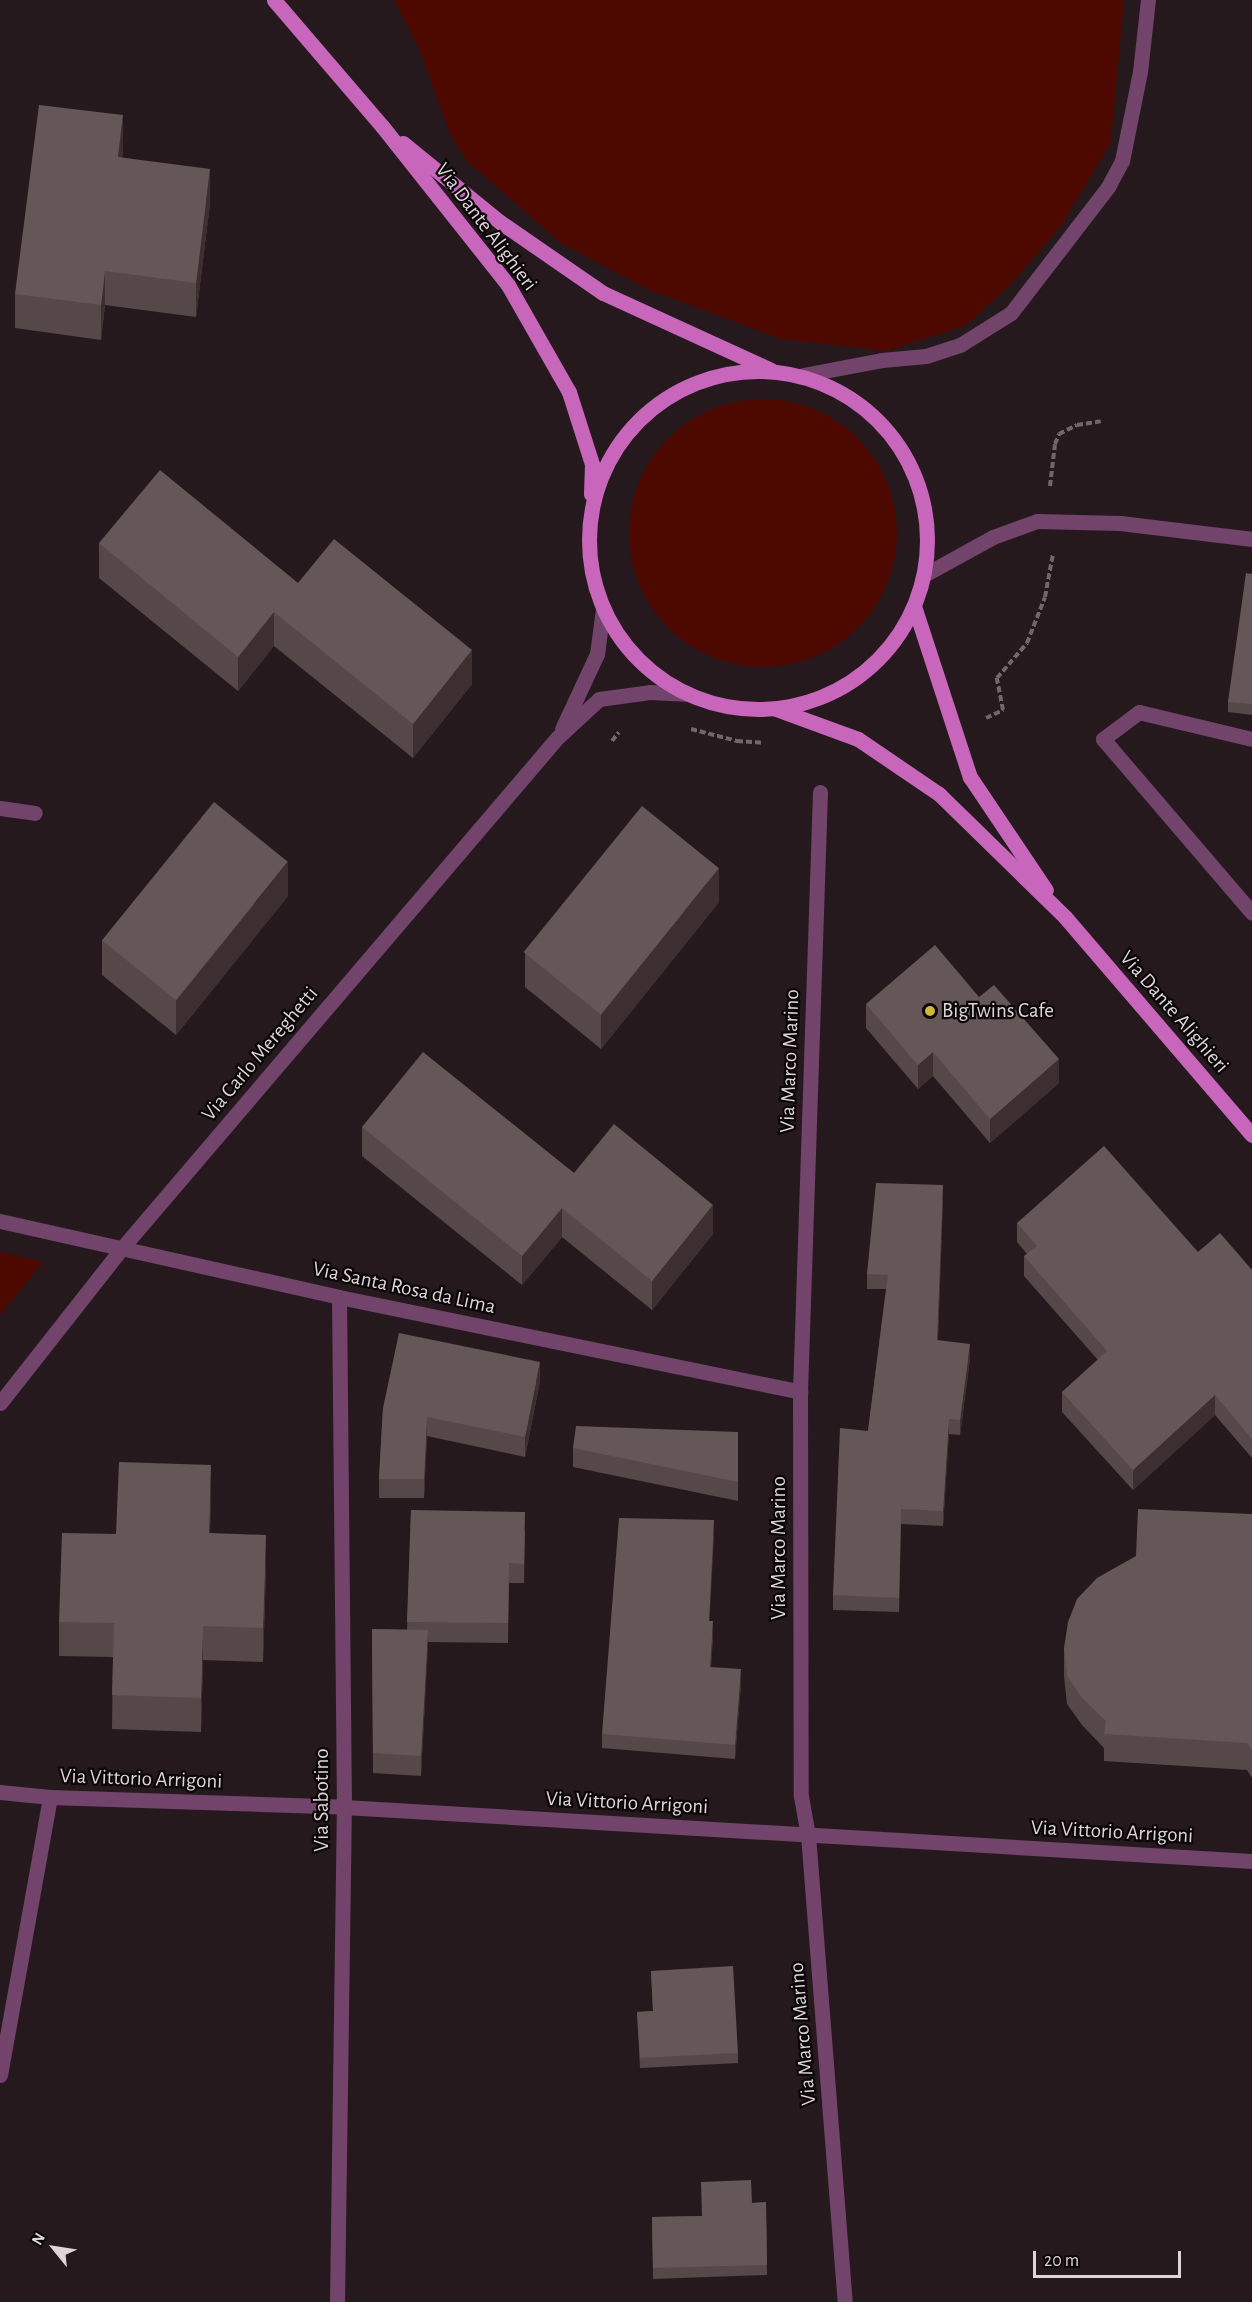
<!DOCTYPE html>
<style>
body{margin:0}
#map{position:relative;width:1252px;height:2302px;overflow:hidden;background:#26191e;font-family:"Alegreya Sans",sans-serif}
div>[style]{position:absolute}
.green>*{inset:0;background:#4d0900}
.round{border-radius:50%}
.path>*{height:4px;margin-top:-2px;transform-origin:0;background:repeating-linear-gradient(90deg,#71666a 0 6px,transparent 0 9px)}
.minor>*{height:15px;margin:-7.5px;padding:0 7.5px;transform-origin:7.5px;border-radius:7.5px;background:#72446b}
.major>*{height:15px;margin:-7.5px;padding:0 7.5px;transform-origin:7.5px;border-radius:7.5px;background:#c766bb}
.major>.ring{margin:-7.5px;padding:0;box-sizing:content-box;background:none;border:15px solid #c766bb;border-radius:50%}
.wall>*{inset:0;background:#564748}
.shaded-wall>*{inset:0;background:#3d2e31}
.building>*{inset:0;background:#655657;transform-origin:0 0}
.dots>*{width:16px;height:16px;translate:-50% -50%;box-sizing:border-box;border:3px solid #0b0608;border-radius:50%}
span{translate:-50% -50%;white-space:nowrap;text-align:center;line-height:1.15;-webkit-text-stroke:4.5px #0b0608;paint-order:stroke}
.street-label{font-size:21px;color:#ded5d8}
.poi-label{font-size:21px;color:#ded5d8}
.left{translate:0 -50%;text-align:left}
.north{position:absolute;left:24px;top:2218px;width:60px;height:60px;-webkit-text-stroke:4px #0b0608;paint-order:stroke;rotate:300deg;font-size:16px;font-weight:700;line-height:24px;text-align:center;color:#ded5d8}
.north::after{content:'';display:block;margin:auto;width:21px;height:27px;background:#ded5d8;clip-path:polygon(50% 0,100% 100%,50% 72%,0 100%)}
.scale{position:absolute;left:1033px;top:2251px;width:148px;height:27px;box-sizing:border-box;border:3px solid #ded5d8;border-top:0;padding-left:8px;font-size:18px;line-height:21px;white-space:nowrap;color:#ded5d8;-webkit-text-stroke:4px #0b0608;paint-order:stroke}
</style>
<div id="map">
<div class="green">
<i style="clip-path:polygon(394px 0,1124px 0,1111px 142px,1061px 226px,1010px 285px,965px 326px,886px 351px,781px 339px,647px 289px,561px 243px,467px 161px,451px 136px,419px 48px)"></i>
<i class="round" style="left:629px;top:399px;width:268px;height:268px"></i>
<i style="clip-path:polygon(0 1252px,43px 1262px,0 1315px)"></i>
</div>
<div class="path">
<i style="left:1050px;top:486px;width:42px;rotate:-83.2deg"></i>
<i style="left:1055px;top:444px;width:11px;rotate:-68deg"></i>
<i style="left:1059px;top:434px;width:20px;rotate:-27deg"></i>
<i style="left:1077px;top:425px;width:24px;rotate:-9deg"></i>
<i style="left:986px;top:718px;width:19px;rotate:-25deg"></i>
<i style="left:1003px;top:710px;width:33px;rotate:-101deg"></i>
<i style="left:997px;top:678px;width:46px;rotate:-49.4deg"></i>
<i style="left:1027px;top:643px;width:49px;rotate:-68.6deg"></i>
<i style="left:1045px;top:597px;width:44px;rotate:-79.5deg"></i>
<i style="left:691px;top:729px;width:48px;rotate:14.6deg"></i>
<i style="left:737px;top:741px;width:26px;rotate:4deg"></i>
<i style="left:612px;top:741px;width:11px;rotate:-52deg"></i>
</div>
<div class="minor">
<i style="left:803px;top:375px;width:80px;rotate:-10.8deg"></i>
<i style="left:882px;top:360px;width:44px;rotate:-5.2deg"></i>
<i style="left:926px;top:356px;width:36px;rotate:-18deg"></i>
<i style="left:960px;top:345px;width:60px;rotate:-32.1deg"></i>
<i style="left:1011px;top:313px;width:159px;rotate:-52.4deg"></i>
<i style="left:1108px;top:187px;width:30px;rotate:-62deg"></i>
<i style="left:1122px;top:161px;width:91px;rotate:-78.6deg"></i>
<i style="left:1140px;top:72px;width:72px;rotate:-83.7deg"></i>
<i style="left:924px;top:575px;width:79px;rotate:-28.8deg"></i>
<i style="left:993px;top:537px;width:47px;rotate:-20deg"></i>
<i style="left:1037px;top:521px;width:83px;rotate:1.4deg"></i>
<i style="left:1120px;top:523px;width:133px;rotate:6.9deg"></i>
<i style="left:562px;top:729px;width:83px;rotate:-65deg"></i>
<i style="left:597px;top:654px;width:45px;rotate:-82.4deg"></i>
<i style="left:1252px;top:739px;width:116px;rotate:-166.6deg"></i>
<i style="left:1139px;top:712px;width:45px;rotate:143.1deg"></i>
<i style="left:1103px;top:739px;width:229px;rotate:49.4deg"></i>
<i style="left:820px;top:792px;width:600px;rotate:91.91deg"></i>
<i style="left:800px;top:1392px;width:404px;rotate:89.9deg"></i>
<i style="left:801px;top:1796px;width:40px;rotate:80deg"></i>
<i style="left:808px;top:1835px;width:468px;rotate:85.5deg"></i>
<i style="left:0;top:808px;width:35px;rotate:8deg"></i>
<i style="left:0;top:1221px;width:347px;rotate:12.6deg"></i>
<i style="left:339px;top:1297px;width:471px;rotate:11.6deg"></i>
<i style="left:0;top:1403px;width:197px;rotate:-51.8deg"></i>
<i style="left:122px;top:1248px;width:670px;rotate:-49.54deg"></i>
<i style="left:557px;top:738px;width:57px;rotate:-42.9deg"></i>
<i style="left:599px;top:699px;width:51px;rotate:-7.8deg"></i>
<i style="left:650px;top:692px;width:35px;rotate:3deg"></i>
<i style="left:0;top:1792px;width:50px;rotate:5.7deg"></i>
<i style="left:50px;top:1797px;width:294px;rotate:1.9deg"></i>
<i style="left:344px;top:1807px;width:910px;rotate:3.4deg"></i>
<i style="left:0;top:2075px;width:282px;rotate:-79.8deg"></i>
<i style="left:337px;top:2302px;width:495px;rotate:-89.2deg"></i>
<i style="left:344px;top:1807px;width:510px;rotate:-90.56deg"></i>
</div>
<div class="major">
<i style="left:274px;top:0;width:166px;rotate:49.4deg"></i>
<i style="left:382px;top:126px;width:203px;rotate:51.6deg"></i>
<i style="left:508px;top:285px;width:123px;rotate:60.3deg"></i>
<i style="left:569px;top:392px;width:76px;rotate:72.3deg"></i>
<i style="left:592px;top:464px;width:30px;rotate:92deg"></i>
<i style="left:403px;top:143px;width:125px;rotate:39.2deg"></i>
<i style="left:500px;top:222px;width:125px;rotate:34.6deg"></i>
<i style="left:603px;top:293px;width:185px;rotate:24.6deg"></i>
<i class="ring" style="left:589px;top:371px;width:323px;height:323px"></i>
<i style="left:914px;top:606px;width:180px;rotate:71.9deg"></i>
<i style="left:970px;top:777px;width:136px;rotate:56.1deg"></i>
<i style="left:776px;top:709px;width:87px;rotate:20.1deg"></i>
<i style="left:858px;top:739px;width:98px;rotate:34.2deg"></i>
<i style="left:939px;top:794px;width:176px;rotate:44.3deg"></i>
<i style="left:1065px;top:917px;width:287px;rotate:49.4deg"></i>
</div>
<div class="wall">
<i style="clip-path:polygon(123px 150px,122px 157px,210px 203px,196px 317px,105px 305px,101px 340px,15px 328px,15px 294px)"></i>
<i style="clip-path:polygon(99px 543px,298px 583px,472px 684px,413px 758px,274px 646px,238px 691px,99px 578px)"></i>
<i style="clip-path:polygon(1252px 574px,1252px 715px,1228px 712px,1228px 702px)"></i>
<i style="clip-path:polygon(288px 896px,176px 1035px,102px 975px,102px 940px)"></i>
<i style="clip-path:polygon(719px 902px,601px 1049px,525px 987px,525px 953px)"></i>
<i style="clip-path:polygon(979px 997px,1059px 1083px,990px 1143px,933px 1076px,918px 1089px,866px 1028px,866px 1004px)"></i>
<i style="clip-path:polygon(362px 1127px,574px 1173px,713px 1234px,652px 1310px,562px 1237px,522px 1285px,362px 1156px)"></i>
<i style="clip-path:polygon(943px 1199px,938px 1340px,970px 1359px,960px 1435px,949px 1434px,943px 1526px,901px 1524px,899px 1612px,833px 1610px,833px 1595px,868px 1431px,886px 1289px,867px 1289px,867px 1274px)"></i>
<i style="clip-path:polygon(1017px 1223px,1198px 1252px,1252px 1270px,1252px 1458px,1215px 1415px,1133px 1490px,1062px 1412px,1062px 1392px,1098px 1360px,1024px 1276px,1024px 1256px,1027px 1254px,1017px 1242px)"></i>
<i style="clip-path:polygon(540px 1381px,525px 1457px,427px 1436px,424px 1498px,379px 1498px,379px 1479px,383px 1408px)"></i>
<i style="clip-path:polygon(738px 1432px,738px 1501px,573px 1467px,573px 1448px)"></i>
<i style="clip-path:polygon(211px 1499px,210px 1533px,266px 1569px,263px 1662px,203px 1660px,201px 1732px,112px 1729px,113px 1657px,59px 1656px,59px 1622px)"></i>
<i style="clip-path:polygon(411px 1510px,525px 1531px,524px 1583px,509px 1583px,508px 1643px,428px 1642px,421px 1776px,373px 1773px,372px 1629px,407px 1630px)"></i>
<i style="clip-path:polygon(1252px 1514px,1252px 1778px,1247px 1770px,1104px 1761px,1104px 1748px,1082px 1725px,1067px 1704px,1064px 1676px,1064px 1648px)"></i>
<i style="clip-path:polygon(714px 1534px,709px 1621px,713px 1636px,711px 1667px,741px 1684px,735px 1759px,602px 1748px,602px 1734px)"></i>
<i style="clip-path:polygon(651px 1971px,738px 2053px,738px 2063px,640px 2068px,637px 2012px,653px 2011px)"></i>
<i style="clip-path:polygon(766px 2202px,767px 2275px,653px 2279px,652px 2217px,701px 2216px,752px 2203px)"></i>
</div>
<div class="shaded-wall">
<i style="clip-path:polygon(123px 115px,123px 150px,118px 191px,118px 157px)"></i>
<i style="clip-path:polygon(210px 169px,210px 203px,196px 317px,196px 283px)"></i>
<i style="clip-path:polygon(105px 271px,105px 305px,101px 340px,101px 305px)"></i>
<i style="clip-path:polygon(274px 612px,274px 646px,238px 691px,238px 657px)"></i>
<i style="clip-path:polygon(472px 650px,472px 684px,413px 758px,413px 724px)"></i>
<i style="clip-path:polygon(288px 862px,288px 896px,176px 1035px,176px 1001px)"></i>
<i style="clip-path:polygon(719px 868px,719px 902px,601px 1049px,601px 1015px)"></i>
<i style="clip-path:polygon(933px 1052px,933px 1076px,918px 1089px,918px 1065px)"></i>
<i style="clip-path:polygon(1059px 1059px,1059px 1083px,990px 1143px,990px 1119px)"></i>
<i style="clip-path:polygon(943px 1185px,943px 1199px,937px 1355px,937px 1340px)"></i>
<i style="clip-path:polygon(713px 1205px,713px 1234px,652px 1310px,652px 1281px)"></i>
<i style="clip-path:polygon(562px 1208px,562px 1237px,522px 1285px,522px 1256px)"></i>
<i style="clip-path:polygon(970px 1344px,970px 1359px,960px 1435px,960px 1420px)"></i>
<i style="clip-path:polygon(540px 1362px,540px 1381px,525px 1457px,525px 1437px)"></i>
<i style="clip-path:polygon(1215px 1395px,1215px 1415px,1133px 1490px,1133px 1470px)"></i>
<i style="clip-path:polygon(427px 1417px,427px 1436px,424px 1498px,424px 1479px)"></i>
<i style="clip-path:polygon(949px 1419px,949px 1434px,943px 1526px,943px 1511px)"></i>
<i style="clip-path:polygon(211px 1465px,211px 1499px,209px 1568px,209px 1533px)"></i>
<i style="clip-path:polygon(714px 1520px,714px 1534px,709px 1635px,709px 1621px)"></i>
<i style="clip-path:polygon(266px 1535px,266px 1569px,263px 1662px,263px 1628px)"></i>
<i style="clip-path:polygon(713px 1621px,713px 1636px,710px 1682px,710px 1667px)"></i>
<i style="clip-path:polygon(203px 1626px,203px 1660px,201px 1732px,201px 1698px)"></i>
<i style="clip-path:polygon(428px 1630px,428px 1650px,421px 1776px,421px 1756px)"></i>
<i style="clip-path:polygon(741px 1669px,741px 1684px,735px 1759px,735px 1745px)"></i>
</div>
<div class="building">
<i style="clip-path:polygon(39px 105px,123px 115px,118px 157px,210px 169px,196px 283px,105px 271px,101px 305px,15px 294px)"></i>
<i style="clip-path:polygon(160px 470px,298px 583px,334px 539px,472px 650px,413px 724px,274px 612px,238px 657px,99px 543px)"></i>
<i style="clip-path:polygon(1246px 573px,1252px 574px,1252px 704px,1228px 702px)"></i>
<i style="left:214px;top:802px;width:95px;height:178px;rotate:39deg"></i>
<i style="left:642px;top:806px;width:99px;height:188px;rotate:39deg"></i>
<i style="clip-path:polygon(935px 945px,979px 997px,994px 985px,1059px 1059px,990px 1119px,933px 1052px,918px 1065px,866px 1004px)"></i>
<i style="clip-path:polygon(423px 1052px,574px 1173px,614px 1124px,713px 1205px,652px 1281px,562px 1208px,522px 1256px,362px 1127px)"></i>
<i style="clip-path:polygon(1104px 1146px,1198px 1252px,1220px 1233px,1252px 1270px,1252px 1439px,1215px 1395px,1133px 1470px,1062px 1392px,1107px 1351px,1024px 1256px,1037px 1246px,1017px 1223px)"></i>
<i style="clip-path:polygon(876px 1183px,943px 1185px,937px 1340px,970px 1344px,960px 1420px,949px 1419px,943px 1511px,901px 1509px,899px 1598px,833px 1595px,840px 1428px,868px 1431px,888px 1275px,867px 1274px)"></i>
<i style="clip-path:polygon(399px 1333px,540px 1362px,525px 1437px,427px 1417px,424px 1479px,379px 1479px,383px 1408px)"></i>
<i style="clip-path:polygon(576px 1426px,738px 1432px,738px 1482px,573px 1448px)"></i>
<i style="clip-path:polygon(119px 1462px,211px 1465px,209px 1533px,266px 1535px,263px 1628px,203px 1626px,201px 1698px,112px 1695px,114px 1623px,59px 1622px,62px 1533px,116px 1534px)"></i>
<i style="clip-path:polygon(1138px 1509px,1252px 1514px,1252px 1750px,1247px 1743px,1104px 1734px,1106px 1721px,1082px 1698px,1067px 1676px,1064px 1648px,1068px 1622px,1077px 1599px,1097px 1578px,1136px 1556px)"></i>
<i style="clip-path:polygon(411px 1510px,525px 1512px,524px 1564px,509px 1563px,508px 1623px,407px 1622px)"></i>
<i style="clip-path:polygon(619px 1518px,714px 1520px,709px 1621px,713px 1621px,710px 1667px,741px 1669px,735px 1745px,602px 1734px)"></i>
<i style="clip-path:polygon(372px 1629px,428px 1630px,421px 1756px,373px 1753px)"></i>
<i style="clip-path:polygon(733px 1966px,738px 2053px,640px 2058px,637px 2012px,653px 2011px,651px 1971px)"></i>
<i style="clip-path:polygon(751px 2180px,752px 2203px,766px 2202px,767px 2265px,653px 2268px,652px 2217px,702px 2216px,701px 2182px)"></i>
</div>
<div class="dots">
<i style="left:930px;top:1011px;background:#d1b736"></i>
</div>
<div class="street-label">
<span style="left:486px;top:227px;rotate:53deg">Via Dante Alighieri</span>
<span style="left:1174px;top:1012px;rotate:49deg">Via Dante Alighieri</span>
<span style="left:260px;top:1054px;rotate:-50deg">Via Carlo Mereghetti</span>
<span style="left:790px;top:1061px;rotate:-88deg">Via Marco Marino</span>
<span style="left:404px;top:1288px;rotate:12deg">Via Santa Rosa da Lima</span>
<span style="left:779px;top:1548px;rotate:-90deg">Via Marco Marino</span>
<span style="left:141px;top:1779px;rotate:2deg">Via Vittorio Arrigoni</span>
<span style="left:322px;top:1800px;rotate:-90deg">Via Sabotino</span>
<span style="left:627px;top:1803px;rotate:3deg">Via Vittorio Arrigoni</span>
<span style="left:1112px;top:1832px;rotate:3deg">Via Vittorio Arrigoni</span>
<span style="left:803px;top:2034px;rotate:-95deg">Via Marco Marino</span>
</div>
<div class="poi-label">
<span class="left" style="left:942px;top:1011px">BigTwins Cafe</span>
</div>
<div class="north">N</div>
<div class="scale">20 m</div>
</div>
